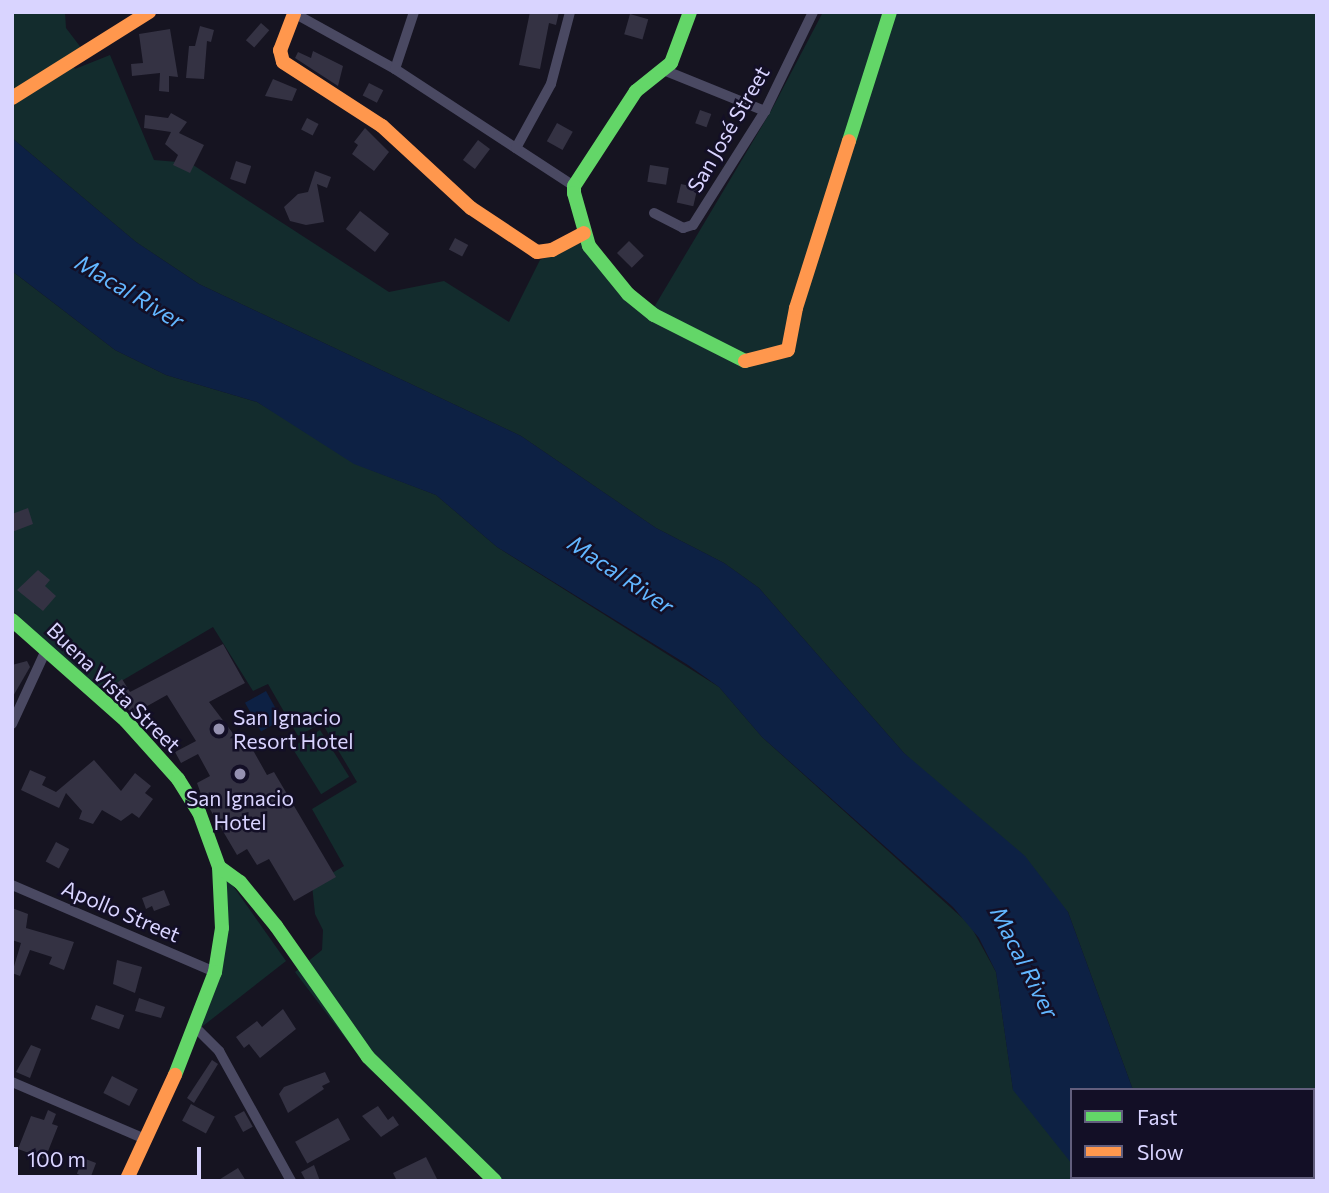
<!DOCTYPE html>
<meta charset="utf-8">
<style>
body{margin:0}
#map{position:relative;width:1329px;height:1193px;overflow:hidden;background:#161421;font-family:Commissioner,sans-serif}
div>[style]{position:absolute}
.green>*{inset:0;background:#132c2d;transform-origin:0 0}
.water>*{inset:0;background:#0d2144;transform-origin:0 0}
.building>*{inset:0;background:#343243;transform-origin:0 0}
.street>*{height:10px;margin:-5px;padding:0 5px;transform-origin:5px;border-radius:5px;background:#4a4962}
.fast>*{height:14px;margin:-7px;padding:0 7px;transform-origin:7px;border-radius:7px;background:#63d668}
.slow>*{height:14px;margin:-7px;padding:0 7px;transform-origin:7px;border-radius:7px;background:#ff974d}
.dots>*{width:19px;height:19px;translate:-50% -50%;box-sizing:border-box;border:4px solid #130f26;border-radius:50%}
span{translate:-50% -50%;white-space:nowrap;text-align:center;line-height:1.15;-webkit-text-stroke:5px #130f26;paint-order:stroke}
.street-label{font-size:21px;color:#d9d4ff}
.poi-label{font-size:21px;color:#d9d4ff}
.left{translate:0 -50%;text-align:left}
.water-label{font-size:23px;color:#62b6ff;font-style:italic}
.frame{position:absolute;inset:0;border:14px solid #d9d4ff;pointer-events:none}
.legend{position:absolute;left:1070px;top:1088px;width:245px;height:91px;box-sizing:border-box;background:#130f26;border:2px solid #625e7d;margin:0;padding:9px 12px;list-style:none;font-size:21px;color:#d9d4ff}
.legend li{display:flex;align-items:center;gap:14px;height:35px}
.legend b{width:35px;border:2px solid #625e7d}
.scale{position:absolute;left:14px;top:1147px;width:187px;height:32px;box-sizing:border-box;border:4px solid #d9d4ff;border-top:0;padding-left:9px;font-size:21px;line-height:24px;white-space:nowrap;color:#d9d4ff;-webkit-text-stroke:5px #130f26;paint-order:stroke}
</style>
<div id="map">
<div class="green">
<i style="clip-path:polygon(12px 12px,65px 12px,66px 28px,82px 49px,69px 57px,75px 69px,110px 55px,154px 160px,190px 163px,389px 292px,444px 281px,509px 322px,540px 260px,582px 242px,650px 314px,771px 111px,823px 12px,1317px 12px,1317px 1181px,1168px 1181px,1167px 1177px,1313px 1177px,1313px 1090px,1133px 1090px,1068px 912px,904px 753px,759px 588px,724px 563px,656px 528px,521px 436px,199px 284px,136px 242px,12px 138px)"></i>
<i style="clip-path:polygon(12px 271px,115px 350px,166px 375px,257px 402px,371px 470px,436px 495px,497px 547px,719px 687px,762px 737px,970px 925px,996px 972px,1013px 1089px,1059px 1143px,1072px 1164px,1072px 1177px,1081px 1181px,496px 1181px,368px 1068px,295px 972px,322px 950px,323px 930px,315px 914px,312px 885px,344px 866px,312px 809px,357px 782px,322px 723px,298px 736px,268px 684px,253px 691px,213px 627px,101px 693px,12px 610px)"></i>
<i style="left:320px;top:730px;width:55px;height:33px;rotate:58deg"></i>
<i style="clip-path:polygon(219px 866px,286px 961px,194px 1033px,218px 961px)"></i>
</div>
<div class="water">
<i style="clip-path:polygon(12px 138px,136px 242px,199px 284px,521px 436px,656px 528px,724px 563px,759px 588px,904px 753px,1025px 856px,1068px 912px,1133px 1090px,1072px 1090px,1072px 1164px,1013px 1090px,996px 972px,979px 938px,953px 907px,762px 737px,719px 687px,688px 665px,497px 547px,436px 495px,354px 464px,257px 402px,166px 375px,115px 350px,20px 277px,12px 271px)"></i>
<i style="left:266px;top:691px;width:33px;height:24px;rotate:61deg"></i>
</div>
<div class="building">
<i style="clip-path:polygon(530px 12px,559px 12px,556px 25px,549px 23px,540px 69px,519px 65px)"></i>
<i style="left:630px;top:14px;width:19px;height:21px;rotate:16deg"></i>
<i style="left:261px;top:23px;width:11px;height:23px;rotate:41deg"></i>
<i style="clip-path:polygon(200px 26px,214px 30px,211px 42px,207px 41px,204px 79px,186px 78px,189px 46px,195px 46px)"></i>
<i style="clip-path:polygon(170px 29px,178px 77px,169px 76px,169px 92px,159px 91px,160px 73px,132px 76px,131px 64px,143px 63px,139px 34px)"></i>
<i style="clip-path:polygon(313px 51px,343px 66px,338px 86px,295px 58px,298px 52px,311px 58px)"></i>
<i style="clip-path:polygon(273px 79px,297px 89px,292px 101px,265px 96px)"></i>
<i style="left:369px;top:83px;width:16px;height:14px;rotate:27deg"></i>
<i style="left:700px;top:110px;width:12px;height:14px;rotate:20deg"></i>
<i style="clip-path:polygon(171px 113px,187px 122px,179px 133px,204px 145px,190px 173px,173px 165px,178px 155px,165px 144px,171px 132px,144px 128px,145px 115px,168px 118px)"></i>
<i style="left:307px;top:118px;width:13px;height:13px;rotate:27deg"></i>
<i style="left:557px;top:123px;width:18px;height:21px;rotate:29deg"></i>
<i style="clip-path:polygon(365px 128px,389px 152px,374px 171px,352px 154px,358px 145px,354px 142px)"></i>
<i style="left:478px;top:140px;width:15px;height:25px;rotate:37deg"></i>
<i style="left:236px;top:161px;width:16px;height:19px;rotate:18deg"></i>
<i style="left:650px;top:165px;width:19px;height:17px;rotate:9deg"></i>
<i style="clip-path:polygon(315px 171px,331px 177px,327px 188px,317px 184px,324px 222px,306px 225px,290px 221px,284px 207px,298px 194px,308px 192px)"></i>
<i style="left:681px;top:184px;width:17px;height:19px;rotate:13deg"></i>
<i style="left:360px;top:211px;width:37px;height:23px;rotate:38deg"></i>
<i style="left:455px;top:238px;width:15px;height:13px;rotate:28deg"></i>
<i style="left:629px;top:241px;width:21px;height:17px;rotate:45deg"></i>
<i style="clip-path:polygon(28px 508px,33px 524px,12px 532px,12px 514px)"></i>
<i style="clip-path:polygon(38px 570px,50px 580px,45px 586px,56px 596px,43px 611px,17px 590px)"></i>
<i style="clip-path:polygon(223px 644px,245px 683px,209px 702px,238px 740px,245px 736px,267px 775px,274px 772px,336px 877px,294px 901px,269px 859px,257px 865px,247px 849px,237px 855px,201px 794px,197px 783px,210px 776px,198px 754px,181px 763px,175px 752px,196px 741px,167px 695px,133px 714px,108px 690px,122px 679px,130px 692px)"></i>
<i style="clip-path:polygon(27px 661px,30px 667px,12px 698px,12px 665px)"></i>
<i style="clip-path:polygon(94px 760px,121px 791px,135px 773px,151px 786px,145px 793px,153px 799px,139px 818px,132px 813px,121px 821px,102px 810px,93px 824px,79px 819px,82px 811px,66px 793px,59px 808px,21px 790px,30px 770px,46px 777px,42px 785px,56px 792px)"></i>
<i style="left:56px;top:842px;width:15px;height:22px;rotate:28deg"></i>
<i style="clip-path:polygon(164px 890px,170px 905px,154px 911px,152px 906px,146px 909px,142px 898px)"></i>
<i style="clip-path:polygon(12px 908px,28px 914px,26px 928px,74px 942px,64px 970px,49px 964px,52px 957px,30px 950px,20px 976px,12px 973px,21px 943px,12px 940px)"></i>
<i style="clip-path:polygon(117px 960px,142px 967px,135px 993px,113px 984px)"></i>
<i style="clip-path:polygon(139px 998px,165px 1007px,161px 1018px,135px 1011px)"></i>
<i style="left:96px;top:1005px;width:30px;height:15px;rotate:20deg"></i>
<i style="clip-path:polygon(283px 1009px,296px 1029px,260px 1058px,249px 1044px,244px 1048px,236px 1037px,257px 1021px,262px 1027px)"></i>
<i style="clip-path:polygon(31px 1045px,41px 1049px,30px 1078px,16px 1072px)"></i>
<i style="clip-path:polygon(212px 1060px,218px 1064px,194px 1103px,187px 1098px)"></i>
<i style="clip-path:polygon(325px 1072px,330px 1082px,322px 1086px,324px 1089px,288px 1113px,279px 1094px,284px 1087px)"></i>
<i style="left:112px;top:1076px;width:29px;height:19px;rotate:27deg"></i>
<i style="left:191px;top:1104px;width:27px;height:19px;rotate:28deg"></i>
<i style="clip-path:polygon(378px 1106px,388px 1120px,393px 1116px,399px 1125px,381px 1137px,362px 1116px)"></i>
<i style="clip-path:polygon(48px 1110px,56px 1114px,52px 1124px,58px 1126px,45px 1159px,18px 1149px,31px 1116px,44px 1120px)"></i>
<i style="left:244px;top:1111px;width:18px;height:11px;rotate:61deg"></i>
<i style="left:338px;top:1118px;width:25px;height:49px;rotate:61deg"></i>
<i style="clip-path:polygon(426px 1157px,438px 1181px,397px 1181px,393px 1173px)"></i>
<i style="left:83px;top:1158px;width:14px;height:17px;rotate:21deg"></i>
<i style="clip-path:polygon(314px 1165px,320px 1181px,306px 1181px,301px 1172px)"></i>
<i style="clip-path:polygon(238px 1168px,246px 1181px,217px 1181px)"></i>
</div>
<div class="street">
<i style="left:292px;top:12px;width:118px;rotate:29deg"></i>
<i style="left:395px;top:69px;width:214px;rotate:33.2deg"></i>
<i style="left:395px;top:69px;width:60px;rotate:-71.6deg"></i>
<i style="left:666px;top:71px;width:107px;rotate:22deg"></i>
<i style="left:516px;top:148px;width:73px;rotate:-61.3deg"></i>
<i style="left:551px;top:84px;width:74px;rotate:-75.2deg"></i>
<i style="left:654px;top:213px;width:33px;rotate:27deg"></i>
<i style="left:683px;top:228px;width:10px;rotate:-17deg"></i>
<i style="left:693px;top:225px;width:135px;rotate:-57.7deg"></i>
<i style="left:765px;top:111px;width:110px;rotate:-64.1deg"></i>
<i style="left:12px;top:724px;width:81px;rotate:-65.3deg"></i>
<i style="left:12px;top:885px;width:221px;rotate:23.2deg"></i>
<i style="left:196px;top:1028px;width:33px;rotate:45deg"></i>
<i style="left:219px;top:1051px;width:149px;rotate:61deg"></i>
<i style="left:12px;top:1082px;width:145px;rotate:23.2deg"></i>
</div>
<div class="fast">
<i style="left:690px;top:12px;width:54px;rotate:110.4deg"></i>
<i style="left:671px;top:63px;width:45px;rotate:141.3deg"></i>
<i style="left:636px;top:91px;width:113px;rotate:123.1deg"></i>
<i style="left:574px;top:186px;width:7px;rotate:90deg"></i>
<i style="left:574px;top:193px;width:55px;rotate:74.2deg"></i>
<i style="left:589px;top:246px;width:62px;rotate:50.9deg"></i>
<i style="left:628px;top:294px;width:33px;rotate:39deg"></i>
<i style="left:654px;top:315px;width:102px;rotate:26.8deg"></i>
<i style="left:849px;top:141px;width:135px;rotate:-72.4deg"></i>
<i style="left:12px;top:620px;width:152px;rotate:41.5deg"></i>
<i style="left:126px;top:721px;width:78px;rotate:48.1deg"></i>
<i style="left:178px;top:779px;width:39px;rotate:58deg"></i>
<i style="left:199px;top:812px;width:59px;rotate:70deg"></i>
<i style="left:219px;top:867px;width:61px;rotate:87.2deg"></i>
<i style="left:222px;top:928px;width:45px;rotate:99deg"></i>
<i style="left:215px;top:972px;width:110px;rotate:111.2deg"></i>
<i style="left:219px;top:867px;width:26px;rotate:36deg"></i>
<i style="left:240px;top:882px;width:57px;rotate:50.7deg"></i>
<i style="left:276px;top:926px;width:160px;rotate:54.9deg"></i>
<i style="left:368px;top:1057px;width:177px;rotate:44.3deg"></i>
</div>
<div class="slow">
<i style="left:294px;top:14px;width:39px;rotate:111deg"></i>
<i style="left:280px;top:50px;width:12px;rotate:76deg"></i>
<i style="left:283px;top:62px;width:118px;rotate:32.9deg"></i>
<i style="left:382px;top:126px;width:121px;rotate:42.7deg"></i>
<i style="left:471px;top:208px;width:79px;rotate:33.7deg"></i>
<i style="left:537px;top:252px;width:15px;rotate:-8deg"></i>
<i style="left:552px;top:250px;width:36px;rotate:-28deg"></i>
<i style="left:12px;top:98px;width:162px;rotate:-32.1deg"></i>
<i style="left:745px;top:361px;width:44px;rotate:-14.3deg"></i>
<i style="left:788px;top:350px;width:43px;rotate:-79.2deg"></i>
<i style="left:796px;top:308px;width:175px;rotate:-72.4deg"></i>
<i style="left:126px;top:1181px;width:117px;rotate:-65.2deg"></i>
</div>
<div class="dots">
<i style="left:219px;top:729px;background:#9591b1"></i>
<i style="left:240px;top:774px;background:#9591b1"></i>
</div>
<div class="street-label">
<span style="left:728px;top:129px;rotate:-60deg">San José Street</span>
<span style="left:114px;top:687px;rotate:44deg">Buena Vista Street</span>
<span style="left:121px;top:911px;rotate:23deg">Apollo Street</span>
</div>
<div class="poi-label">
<span class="left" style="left:233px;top:729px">San Ignacio<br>Resort Hotel</span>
<span style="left:240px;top:810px">San Ignacio<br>Hotel</span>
</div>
<div class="water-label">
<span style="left:130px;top:291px;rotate:31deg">Macal River</span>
<span style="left:621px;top:574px;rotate:34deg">Macal River</span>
<span style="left:1025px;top:962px;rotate:63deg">Macal River</span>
</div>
<div class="frame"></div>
<ul class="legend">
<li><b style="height:9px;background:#63d668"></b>Fast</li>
<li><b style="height:9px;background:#ff974d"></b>Slow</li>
</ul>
<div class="scale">100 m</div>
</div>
